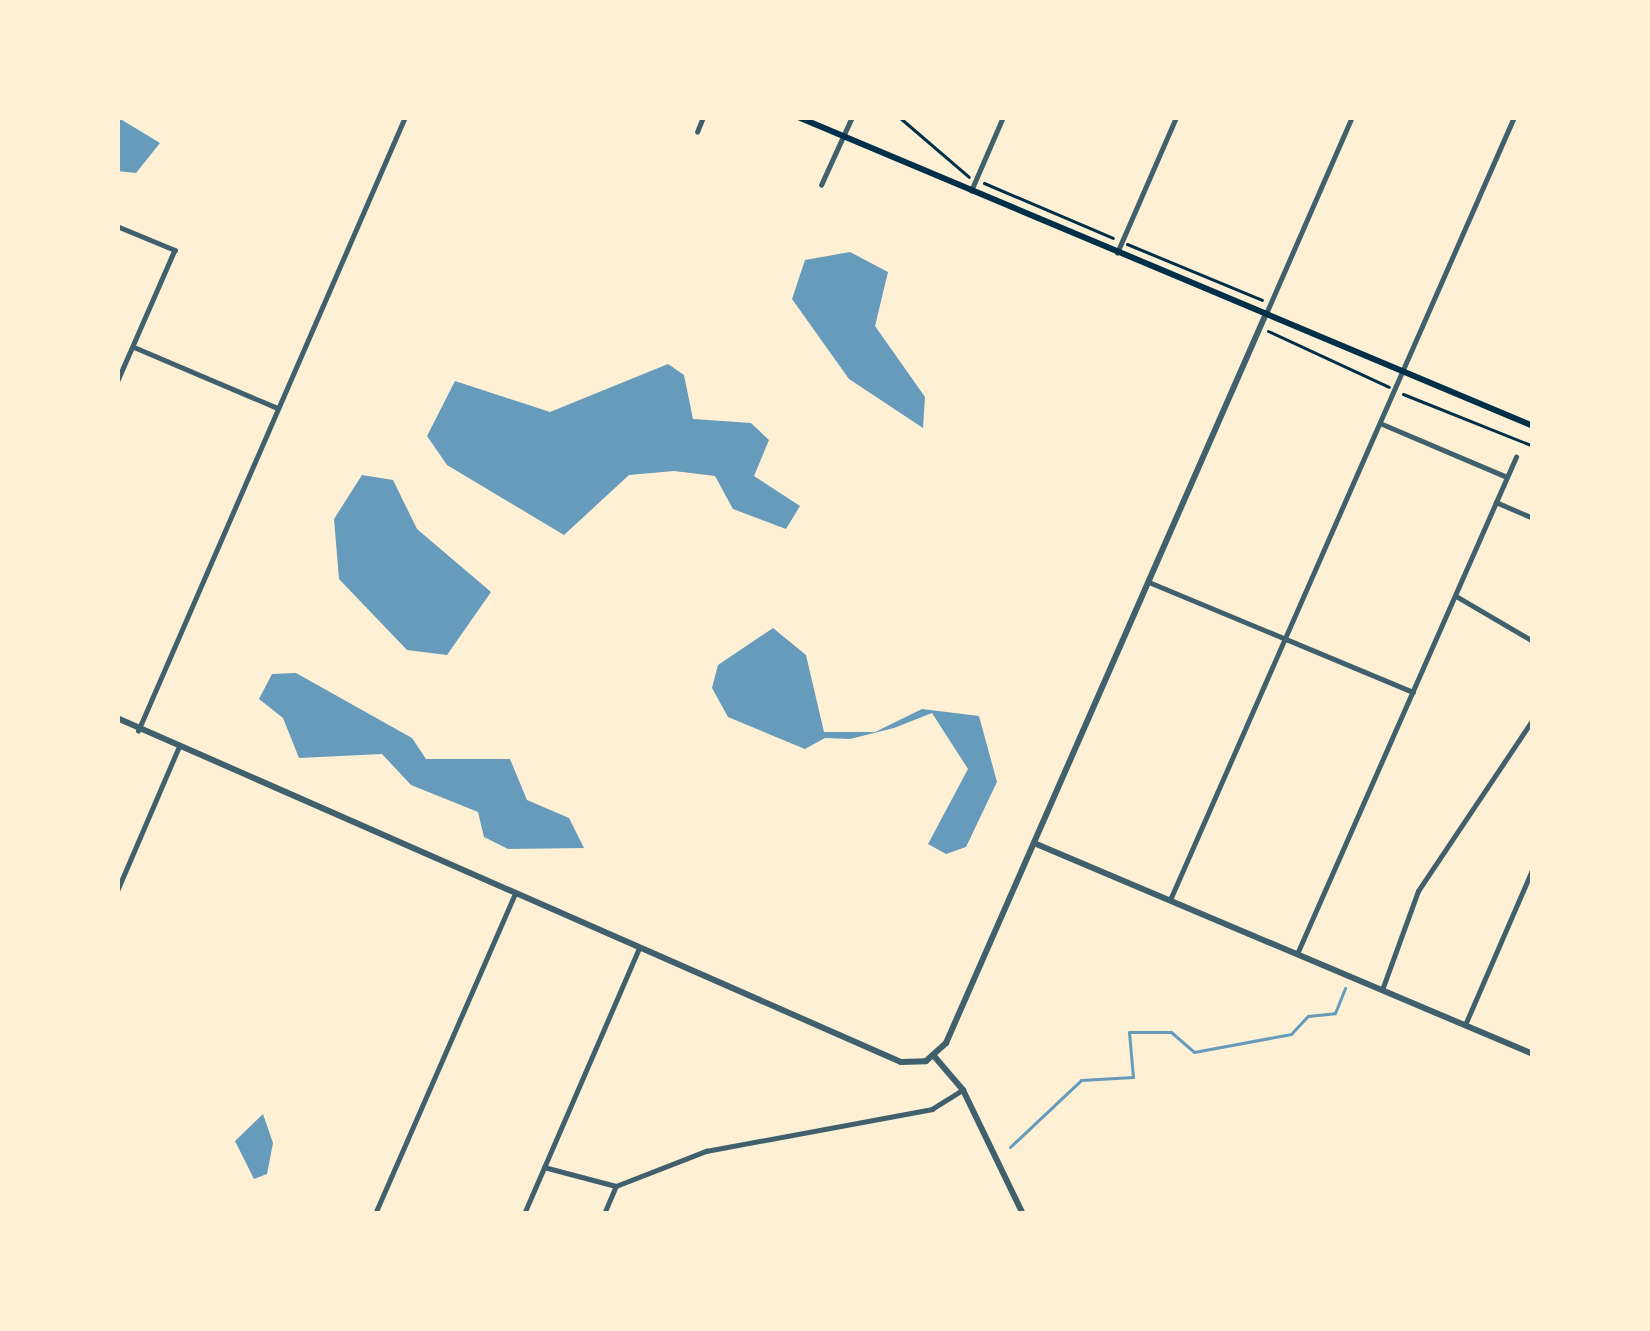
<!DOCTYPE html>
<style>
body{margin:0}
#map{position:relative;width:1650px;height:1331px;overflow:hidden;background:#fdf0d5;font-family:"Fira Sans",sans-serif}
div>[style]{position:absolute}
.water>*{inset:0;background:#669bbc}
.stream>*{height:3px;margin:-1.5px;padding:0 1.5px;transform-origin:1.5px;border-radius:1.5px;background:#669bbc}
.path>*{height:3px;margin:-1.5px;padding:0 1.5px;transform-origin:1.5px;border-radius:1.5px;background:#003049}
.minor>*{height:4.5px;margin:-2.25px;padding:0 2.25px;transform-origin:2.25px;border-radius:2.25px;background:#3f606c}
.tertiary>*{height:6px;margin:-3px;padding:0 3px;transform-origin:3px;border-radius:3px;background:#3f606c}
.secondary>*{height:6px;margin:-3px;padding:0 3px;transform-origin:3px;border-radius:3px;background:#003049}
span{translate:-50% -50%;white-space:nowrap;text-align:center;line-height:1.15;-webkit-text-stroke:12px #fdf0d5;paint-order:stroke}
.frame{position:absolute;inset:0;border:120px solid #fdf0d5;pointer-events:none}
</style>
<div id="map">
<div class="water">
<i style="clip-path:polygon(117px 117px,160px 143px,136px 173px,117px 171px)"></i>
<i style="clip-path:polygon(850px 252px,888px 272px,875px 326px,925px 397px,923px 428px,849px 379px,792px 299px,805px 260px)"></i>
<i style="clip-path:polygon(668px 364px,684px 375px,693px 419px,751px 423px,769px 440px,754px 476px,800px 506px,786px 529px,733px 509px,715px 476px,674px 471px,629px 475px,564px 535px,447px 465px,427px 436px,455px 381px,550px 412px)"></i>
<i style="clip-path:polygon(362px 475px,393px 480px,417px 529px,491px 592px,447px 655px,407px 650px,339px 579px,334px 519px)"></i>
<i style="clip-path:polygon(773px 628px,806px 655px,824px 732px,875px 732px,922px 709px,979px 716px,997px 782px,966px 847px,946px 854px,928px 844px,968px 769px,932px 713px,894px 728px,850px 739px,825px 738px,805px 749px,728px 717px,712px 688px,718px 665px)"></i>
<i style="clip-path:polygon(296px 673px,412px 738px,426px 759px,510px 759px,527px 800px,569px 818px,584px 848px,508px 849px,484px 837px,478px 812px,411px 785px,382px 754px,299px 758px,283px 718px,259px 699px,272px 674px)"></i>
<i style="clip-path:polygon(263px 1114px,273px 1143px,267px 1174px,254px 1179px,235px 1141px)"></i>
</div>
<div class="stream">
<i style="left:1010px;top:1147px;width:98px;rotate:-43.3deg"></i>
<i style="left:1081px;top:1080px;width:52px;rotate:-3.3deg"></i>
<i style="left:1133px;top:1077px;width:45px;rotate:-95.1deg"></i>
<i style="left:1129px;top:1032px;width:42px"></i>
<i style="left:1171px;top:1032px;width:30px;rotate:41deg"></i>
<i style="left:1194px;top:1052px;width:99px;rotate:-10.5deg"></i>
<i style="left:1291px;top:1034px;width:25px;rotate:-47deg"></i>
<i style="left:1308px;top:1016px;width:27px;rotate:-6deg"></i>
<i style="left:1335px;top:1013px;width:27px;rotate:-68deg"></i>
</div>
<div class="path">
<i style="left:899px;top:117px;width:92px;rotate:40.6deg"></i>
<i style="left:984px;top:183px;width:140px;rotate:23.1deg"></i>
<i style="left:1127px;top:244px;width:146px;rotate:22.5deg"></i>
<i style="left:1268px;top:331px;width:133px;rotate:24.8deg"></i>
<i style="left:1403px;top:394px;width:140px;rotate:21.8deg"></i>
</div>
<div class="minor">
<i style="left:697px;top:132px;width:16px;rotate:-68deg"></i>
<i style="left:821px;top:185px;width:75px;rotate:-65.5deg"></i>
<i style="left:971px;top:191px;width:81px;rotate:-66.6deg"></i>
<i style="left:117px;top:226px;width:63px;rotate:22.5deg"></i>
<i style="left:175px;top:250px;width:145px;rotate:113.6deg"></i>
<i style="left:1117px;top:253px;width:148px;rotate:-66.5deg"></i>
<i style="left:1265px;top:316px;width:217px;rotate:-66.4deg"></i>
<i style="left:134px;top:347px;width:156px;rotate:23deg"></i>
<i style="left:1380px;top:423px;width:138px;rotate:23deg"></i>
<i style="left:1496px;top:502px;width:40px;rotate:23.4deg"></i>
<i style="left:1149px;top:582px;width:286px;rotate:22.6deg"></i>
<i style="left:1456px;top:596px;width:89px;rotate:30.3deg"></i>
<i style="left:138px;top:731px;width:670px;rotate:-66.5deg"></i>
<i style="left:117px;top:891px;width:155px;rotate:-66.8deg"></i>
<i style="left:1170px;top:900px;width:855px;rotate:-66.28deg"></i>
<i style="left:1297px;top:954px;width:543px;rotate:-66.22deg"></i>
<i style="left:1382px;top:990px;width:105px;rotate:-70deg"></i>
<i style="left:1418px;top:891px;width:207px;rotate:-56.2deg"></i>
<i style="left:1465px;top:1025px;width:171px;rotate:-66.6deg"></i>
<i style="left:544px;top:1167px;width:74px;rotate:14.8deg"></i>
<i style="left:616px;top:1186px;width:97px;rotate:-21.3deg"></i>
<i style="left:706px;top:1151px;width:230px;rotate:-10.5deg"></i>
<i style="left:932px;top:1109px;width:36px;rotate:-32deg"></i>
<i style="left:375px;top:1214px;width:347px;rotate:-66.4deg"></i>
<i style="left:524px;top:1214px;width:288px;rotate:-66.6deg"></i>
<i style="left:604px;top:1214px;width:30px;rotate:-67deg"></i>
</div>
<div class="tertiary">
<i style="left:117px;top:718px;width:856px;rotate:23.69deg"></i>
<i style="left:901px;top:1062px;width:25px;rotate:-2deg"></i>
<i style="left:926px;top:1061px;width:27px;rotate:-42deg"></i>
<i style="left:946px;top:1043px;width:794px;rotate:-66.31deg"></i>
<i style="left:1034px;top:843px;width:542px;rotate:22.92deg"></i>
<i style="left:934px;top:1056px;width:45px;rotate:49.5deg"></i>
<i style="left:963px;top:1090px;width:138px;rotate:64.2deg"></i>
</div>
<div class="secondary">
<i style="left:798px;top:117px;width:797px;rotate:22.8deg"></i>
</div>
<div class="frame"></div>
</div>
